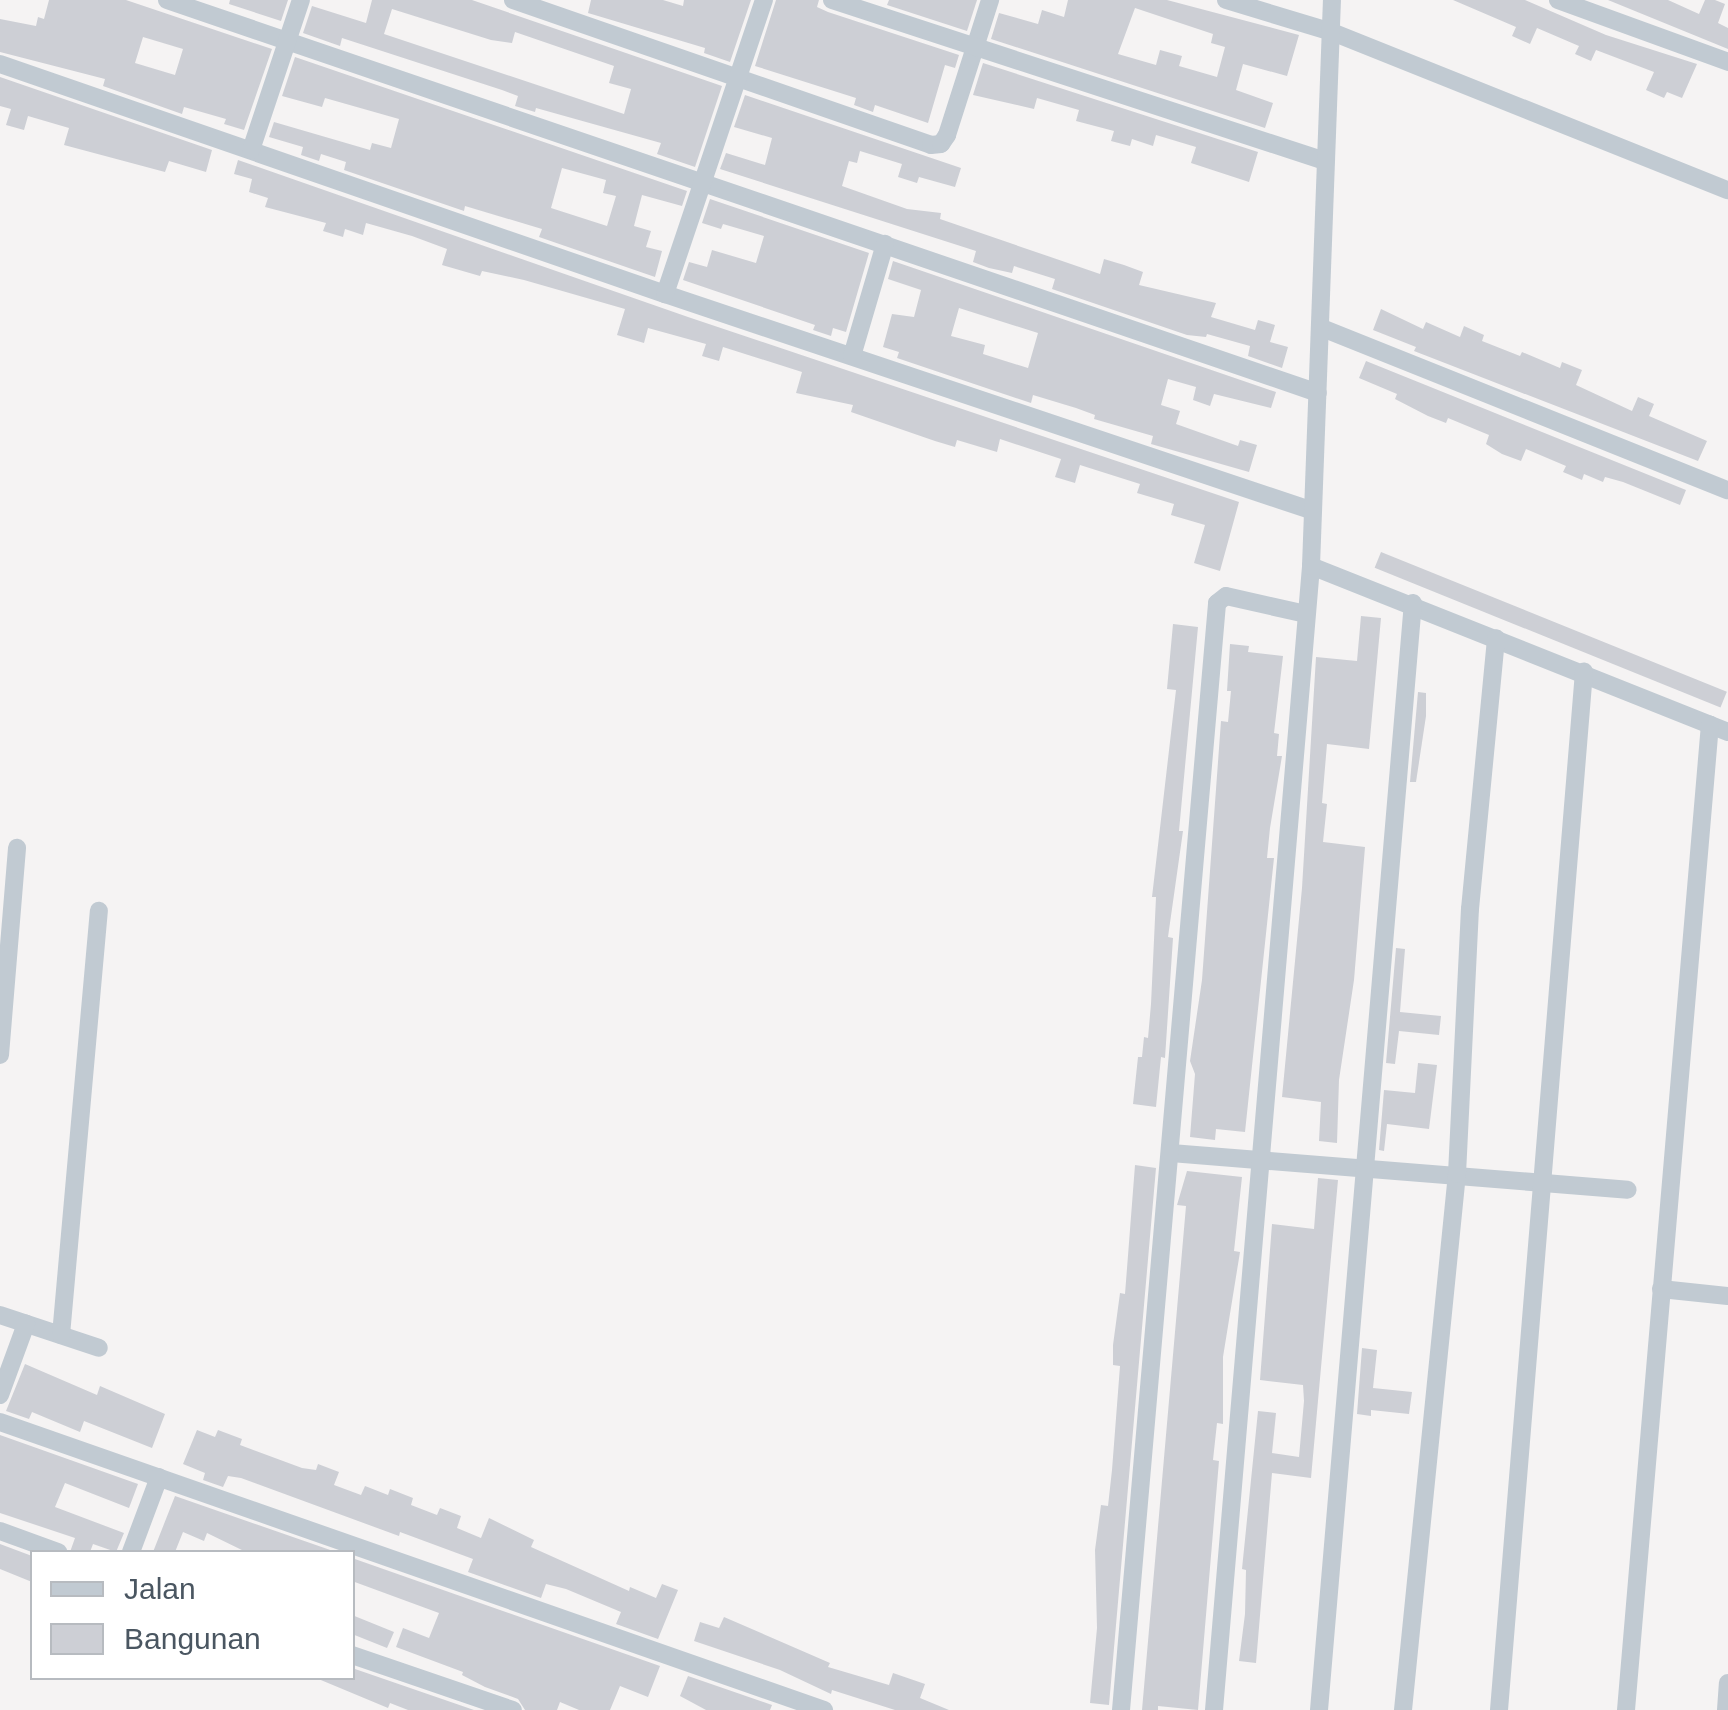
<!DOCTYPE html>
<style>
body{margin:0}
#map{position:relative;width:1728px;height:1710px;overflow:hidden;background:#f5f3f3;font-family:Arial,sans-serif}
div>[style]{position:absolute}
.building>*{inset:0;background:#cdcfd5;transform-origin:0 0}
.minor>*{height:18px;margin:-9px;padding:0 9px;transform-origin:9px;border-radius:9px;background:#c1cad2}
span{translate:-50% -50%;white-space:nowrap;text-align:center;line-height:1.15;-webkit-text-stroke:8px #fff;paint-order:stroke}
.legend{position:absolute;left:30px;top:1550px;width:325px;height:130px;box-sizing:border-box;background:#fff;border:2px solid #b7bbc0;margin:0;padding:12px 18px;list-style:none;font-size:30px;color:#4a5661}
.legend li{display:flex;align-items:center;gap:20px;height:50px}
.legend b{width:50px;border:2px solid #b7bbc0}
</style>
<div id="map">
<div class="building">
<i style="clip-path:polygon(evenodd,49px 0,126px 0,272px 49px,244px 130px,224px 124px,226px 119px,184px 107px,182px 114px,103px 86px,105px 79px,0 52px,0 19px,36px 26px,38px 17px,44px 19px,49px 0,143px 37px,183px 49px,175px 75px,135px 63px,143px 37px)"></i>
<i style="clip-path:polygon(230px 0,288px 0,281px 21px,229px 4px)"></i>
<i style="clip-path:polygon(evenodd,372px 0,472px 0,722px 86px,695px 167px,657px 154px,661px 143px,536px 108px,535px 112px,515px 106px,518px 96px,502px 90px,342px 38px,340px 46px,303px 33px,312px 6px,366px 23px,372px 0,392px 9px,491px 40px,512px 43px,515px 32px,614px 66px,609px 83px,631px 89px,624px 114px,384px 34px,392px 9px)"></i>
<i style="clip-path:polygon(591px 0,663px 0,683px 6px,684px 0,751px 0,730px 62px,704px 53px,705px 48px,588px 13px)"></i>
<i style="clip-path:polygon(776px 0,819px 0,817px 7px,828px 12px,959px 55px,955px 68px,945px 65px,928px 123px,875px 105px,873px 112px,854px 105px,856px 98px,755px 66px)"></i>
<i style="clip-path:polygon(889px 0,977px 0,967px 31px,887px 5px)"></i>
<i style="clip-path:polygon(evenodd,1068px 0,1167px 0,1299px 35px,1287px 76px,1243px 64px,1236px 90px,1273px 103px,1265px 128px,991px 39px,999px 13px,1038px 24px,1042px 10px,1064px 17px,1068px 0,1135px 8px,1213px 34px,1211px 43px,1225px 47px,1217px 77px,1179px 66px,1182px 56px,1160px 50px,1156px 65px,1118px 54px,1135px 8px)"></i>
<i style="clip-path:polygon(1453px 0,1525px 0,1606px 35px,1697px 64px,1682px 98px,1667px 92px,1664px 98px,1646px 90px,1654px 72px,1596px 50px,1591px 61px,1575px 54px,1579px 46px,1537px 28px,1530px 44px,1512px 36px,1516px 27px)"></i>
<i style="clip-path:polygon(1608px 0,1668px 0,1699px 14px,1705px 0,1715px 0,1725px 4px,1718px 23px,1728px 28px,1728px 49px)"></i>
<i style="clip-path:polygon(evenodd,295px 57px,687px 191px,682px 206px,642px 195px,634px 226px,651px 231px,646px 247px,662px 251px,655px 277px,539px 237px,542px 229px,465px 206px,464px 211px,344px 170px,346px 162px,321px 154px,319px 161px,301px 155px,303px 147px,269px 137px,274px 122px,370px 150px,372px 143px,391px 148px,399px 119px,325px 98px,322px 107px,282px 96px,295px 57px,562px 168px,606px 180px,603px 193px,616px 196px,607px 226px,551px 208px,562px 168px)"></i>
<i style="clip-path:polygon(983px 63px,1258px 152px,1249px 182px,1191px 163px,1196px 147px,1156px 135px,1153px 146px,1132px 139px,1130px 146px,1111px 141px,1114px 131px,1076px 121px,1079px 110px,1037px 98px,1034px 109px,973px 95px)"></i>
<i style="clip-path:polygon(0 77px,212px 150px,206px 172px,169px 161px,165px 172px,64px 145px,69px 128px,28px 116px,24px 130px,6px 125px,11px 109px,0 106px)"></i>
<i style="clip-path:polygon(745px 95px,961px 168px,955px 187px,919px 177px,917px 183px,898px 177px,902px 164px,860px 151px,857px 163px,849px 161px,842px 186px,907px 209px,941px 213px,940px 219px,1100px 274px,1104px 259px,1124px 265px,1143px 272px,1139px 285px,1216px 303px,1211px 317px,1255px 330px,1258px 320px,1275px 325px,1270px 342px,1288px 347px,1282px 368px,1248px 356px,1250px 346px,1207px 334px,1206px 337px,1187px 335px,1052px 289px,1055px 279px,1014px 266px,1012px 273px,989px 268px,973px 262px,976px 251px,720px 169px,726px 153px,765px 165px,772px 138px,734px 127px)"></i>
<i style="clip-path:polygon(238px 160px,688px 317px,1239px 502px,1220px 571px,1194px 563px,1205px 525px,1171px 515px,1174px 504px,1137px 493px,1140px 484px,1080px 465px,1075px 483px,1055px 477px,1061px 459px,1000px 439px,997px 452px,957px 440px,955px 447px,935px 441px,851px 412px,853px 405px,796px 393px,802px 372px,723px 347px,719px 361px,702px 356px,706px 344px,648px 328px,644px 343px,617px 335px,625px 309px,524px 280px,482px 271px,480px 276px,442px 265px,447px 249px,412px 236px,366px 223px,363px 235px,345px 229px,343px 237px,323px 231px,326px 223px,265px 207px,268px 198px,249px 192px,252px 179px,234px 174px)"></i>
<i style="clip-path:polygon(710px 199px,869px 253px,846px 332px,833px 328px,831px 336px,813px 330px,815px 325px,683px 280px,689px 262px,707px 267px,712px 250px,756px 263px,764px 236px,723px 224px,721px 229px,702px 223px)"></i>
<i style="clip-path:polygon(evenodd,893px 261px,1276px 392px,1271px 408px,1214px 394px,1210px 406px,1193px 400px,1196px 387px,1168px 379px,1161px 405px,1180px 411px,1176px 424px,1238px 446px,1240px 440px,1257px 445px,1249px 472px,1151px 444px,1153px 436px,1094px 419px,1095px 415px,1076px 408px,1033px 395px,1031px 403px,897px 358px,899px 352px,883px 347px,892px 314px,914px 317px,921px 290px,888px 279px,893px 261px,959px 308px,1038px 333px,1028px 368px,983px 354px,985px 345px,951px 336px,959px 308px)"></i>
<i style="clip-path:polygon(1381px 309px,1423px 329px,1426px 322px,1460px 337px,1464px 326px,1484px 335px,1482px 341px,1520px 356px,1522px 352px,1560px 368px,1562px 362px,1582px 370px,1576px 385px,1632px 411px,1638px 397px,1654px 404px,1649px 416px,1707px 441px,1698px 461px,1414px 351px,1416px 347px,1373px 330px)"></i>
<i style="clip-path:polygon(1366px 361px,1686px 490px,1680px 505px,1623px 482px,1605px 477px,1603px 482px,1584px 474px,1582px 480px,1563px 472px,1566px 466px,1526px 449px,1521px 461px,1502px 454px,1486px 444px,1489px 435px,1448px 418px,1446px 423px,1428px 416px,1395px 399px,1397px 394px,1359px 378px)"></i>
<i style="left:1381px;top:552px;width:373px;height:17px;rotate:22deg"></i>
<i style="clip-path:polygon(1361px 616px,1381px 618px,1369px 749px,1327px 744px,1322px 803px,1327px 804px,1323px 842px,1365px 847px,1354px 980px,1339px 1080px,1337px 1143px,1319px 1141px,1321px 1102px,1282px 1097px,1302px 888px,1316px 657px,1357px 661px)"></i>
<i style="clip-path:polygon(1173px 624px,1198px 627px,1179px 831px,1183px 831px,1168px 937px,1173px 938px,1165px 1058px,1161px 1057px,1156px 1107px,1133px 1104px,1138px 1057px,1142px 1057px,1144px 1037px,1148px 1038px,1151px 1004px,1156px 897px,1152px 897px,1176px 690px,1167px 689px)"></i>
<i style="clip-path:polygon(1230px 644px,1249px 646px,1248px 652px,1283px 656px,1274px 733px,1279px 734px,1277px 756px,1282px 756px,1270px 828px,1267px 858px,1274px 858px,1245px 1132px,1216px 1129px,1215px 1140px,1190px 1137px,1195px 1074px,1190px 1061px,1202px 980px,1221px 721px,1228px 722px,1231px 691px,1227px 691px)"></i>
<i style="clip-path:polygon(1418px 692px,1426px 693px,1426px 716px,1416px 782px,1410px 782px)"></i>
<i style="clip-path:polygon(1396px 948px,1405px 949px,1400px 1012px,1441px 1016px,1439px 1035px,1399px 1031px,1395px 1064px,1386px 1063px)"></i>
<i style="clip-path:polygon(1418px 1063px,1437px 1065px,1429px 1129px,1387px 1124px,1384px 1151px,1379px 1150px,1384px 1090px,1415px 1093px)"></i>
<i style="clip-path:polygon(1135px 1165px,1156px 1168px,1109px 1705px,1090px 1703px,1097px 1628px,1095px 1550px,1101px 1505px,1108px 1506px,1112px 1470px,1120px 1366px,1113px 1365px,1113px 1345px,1120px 1293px,1125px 1294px)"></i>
<i style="clip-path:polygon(1187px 1171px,1242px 1177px,1234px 1251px,1240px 1252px,1223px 1357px,1223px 1424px,1217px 1423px,1213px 1460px,1219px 1461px,1198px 1710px,1158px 1706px,1158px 1710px,1142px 1710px,1186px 1206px,1177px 1205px)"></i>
<i style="clip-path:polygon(1318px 1178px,1338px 1180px,1311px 1478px,1272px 1473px,1256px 1663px,1239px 1661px,1245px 1614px,1246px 1570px,1242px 1569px,1258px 1411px,1276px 1413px,1272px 1453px,1299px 1457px,1304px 1401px,1303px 1385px,1260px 1380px,1272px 1224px,1314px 1229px)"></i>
<i style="clip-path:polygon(1362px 1348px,1377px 1350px,1373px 1388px,1412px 1392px,1409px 1414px,1371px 1410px,1371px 1416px,1357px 1414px)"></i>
<i style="clip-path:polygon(25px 1364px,97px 1395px,100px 1386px,165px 1414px,152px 1448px,84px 1421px,80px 1432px,32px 1412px,29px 1419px,6px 1411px)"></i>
<i style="clip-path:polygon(197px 1430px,215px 1437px,218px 1430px,242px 1439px,240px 1445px,302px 1468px,316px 1470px,318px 1464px,339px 1472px,334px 1485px,361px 1495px,365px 1486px,388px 1495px,390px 1489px,413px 1498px,411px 1505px,437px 1515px,440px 1508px,461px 1516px,457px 1528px,481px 1538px,489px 1518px,534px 1540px,531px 1547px,629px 1591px,630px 1587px,656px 1598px,662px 1584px,678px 1590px,658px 1639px,616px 1624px,621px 1612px,566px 1589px,546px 1584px,541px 1598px,468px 1572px,473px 1559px,400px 1532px,399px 1536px,241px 1478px,228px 1476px,223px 1487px,203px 1480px,205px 1473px,183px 1464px)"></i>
<i style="clip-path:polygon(0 1435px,138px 1484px,129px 1508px,65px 1483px,55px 1507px,124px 1533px,116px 1552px,93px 1544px,90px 1552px,70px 1552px,75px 1538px,0 1513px)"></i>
<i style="clip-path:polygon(175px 1496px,336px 1552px,246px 1552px,207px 1533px,204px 1541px,183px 1532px,175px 1552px,153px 1552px)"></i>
<i style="clip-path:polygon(0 1544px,32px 1556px,32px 1582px,0 1569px)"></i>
<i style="clip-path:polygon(352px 1558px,660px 1666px,648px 1697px,620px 1686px,610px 1710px,579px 1710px,560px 1702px,557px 1710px,525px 1710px,518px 1699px,485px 1687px,462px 1675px,463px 1672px,396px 1647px,403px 1628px,429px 1638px,439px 1613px,352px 1581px)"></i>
<i style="clip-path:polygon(352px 1615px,394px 1632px,387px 1648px,352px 1634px)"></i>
<i style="clip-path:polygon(724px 1617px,830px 1663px,828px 1667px,889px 1685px,893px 1673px,925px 1684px,920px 1698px,949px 1710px,895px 1710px,832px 1690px,831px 1694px,780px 1670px,694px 1641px,700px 1622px,719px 1628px)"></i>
<i style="clip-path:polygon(355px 1669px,474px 1710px,408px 1710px,390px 1703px,388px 1708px,316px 1678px,352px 1678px)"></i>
<i style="clip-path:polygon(688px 1676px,772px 1705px,770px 1710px,706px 1710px,680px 1696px)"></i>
</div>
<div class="minor">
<i style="left:167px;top:0;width:1216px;rotate:18.85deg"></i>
<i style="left:513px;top:0;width:442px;rotate:19.1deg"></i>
<i style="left:931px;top:145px;width:10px;rotate:-6deg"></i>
<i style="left:941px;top:144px;width:11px;rotate:-56deg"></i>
<i style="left:947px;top:135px;width:142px;rotate:-72.3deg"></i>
<i style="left:832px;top:0;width:519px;rotate:18.09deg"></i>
<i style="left:1226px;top:0;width:111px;rotate:16.8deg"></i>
<i style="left:1332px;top:32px;width:426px;rotate:21.8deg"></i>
<i style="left:1558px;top:0;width:181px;rotate:20deg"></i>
<i style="left:0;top:64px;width:704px;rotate:19.08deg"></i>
<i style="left:665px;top:294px;width:683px;rotate:18.51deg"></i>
<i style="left:251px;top:150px;width:158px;rotate:-71.6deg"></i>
<i style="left:665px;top:294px;width:310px;rotate:-71.4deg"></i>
<i style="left:1322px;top:328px;width:437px;rotate:21.8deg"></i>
<i style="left:852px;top:356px;width:117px;rotate:-73.6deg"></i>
<i style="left:1311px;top:566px;width:449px;rotate:21.7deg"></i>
<i style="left:0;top:1055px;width:208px;rotate:-85.3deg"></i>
<i style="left:1171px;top:1153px;width:458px;rotate:4.6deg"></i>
<i style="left:1661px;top:1289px;width:67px;rotate:6deg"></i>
<i style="left:0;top:1315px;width:104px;rotate:18.4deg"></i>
<i style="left:61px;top:1335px;width:426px;rotate:-84.9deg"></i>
<i style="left:0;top:1395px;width:76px;rotate:-69.9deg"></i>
<i style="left:0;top:1422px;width:873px;rotate:19.27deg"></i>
<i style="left:0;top:1531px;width:62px;rotate:19.9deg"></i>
<i style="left:131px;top:1552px;width:80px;rotate:-69.5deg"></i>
<i style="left:352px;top:1655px;width:170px;rotate:18.9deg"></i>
<i style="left:1121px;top:1710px;width:1111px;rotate:-85.04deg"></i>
<i style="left:1217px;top:603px;width:11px;rotate:-38deg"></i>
<i style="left:1226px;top:596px;width:82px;rotate:12.7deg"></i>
<i style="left:1214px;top:1710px;width:1148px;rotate:-85.15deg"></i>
<i style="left:1311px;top:566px;width:566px;rotate:-87.88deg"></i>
<i style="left:1319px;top:1710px;width:1111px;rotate:-85.15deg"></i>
<i style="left:1403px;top:1710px;width:539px;rotate:-84.25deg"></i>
<i style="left:1457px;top:1174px;width:265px;rotate:-87.2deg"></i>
<i style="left:1470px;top:909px;width:272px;rotate:-84.5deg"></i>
<i style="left:1499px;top:1710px;width:1042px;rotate:-85.32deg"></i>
<i style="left:1626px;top:1710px;width:989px;rotate:-85.13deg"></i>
<i style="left:1726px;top:1710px;width:27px;rotate:-86deg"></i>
</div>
<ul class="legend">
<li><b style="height:12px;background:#c1cad2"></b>Jalan</li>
<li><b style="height:28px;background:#cdcfd5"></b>Bangunan</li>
</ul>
</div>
